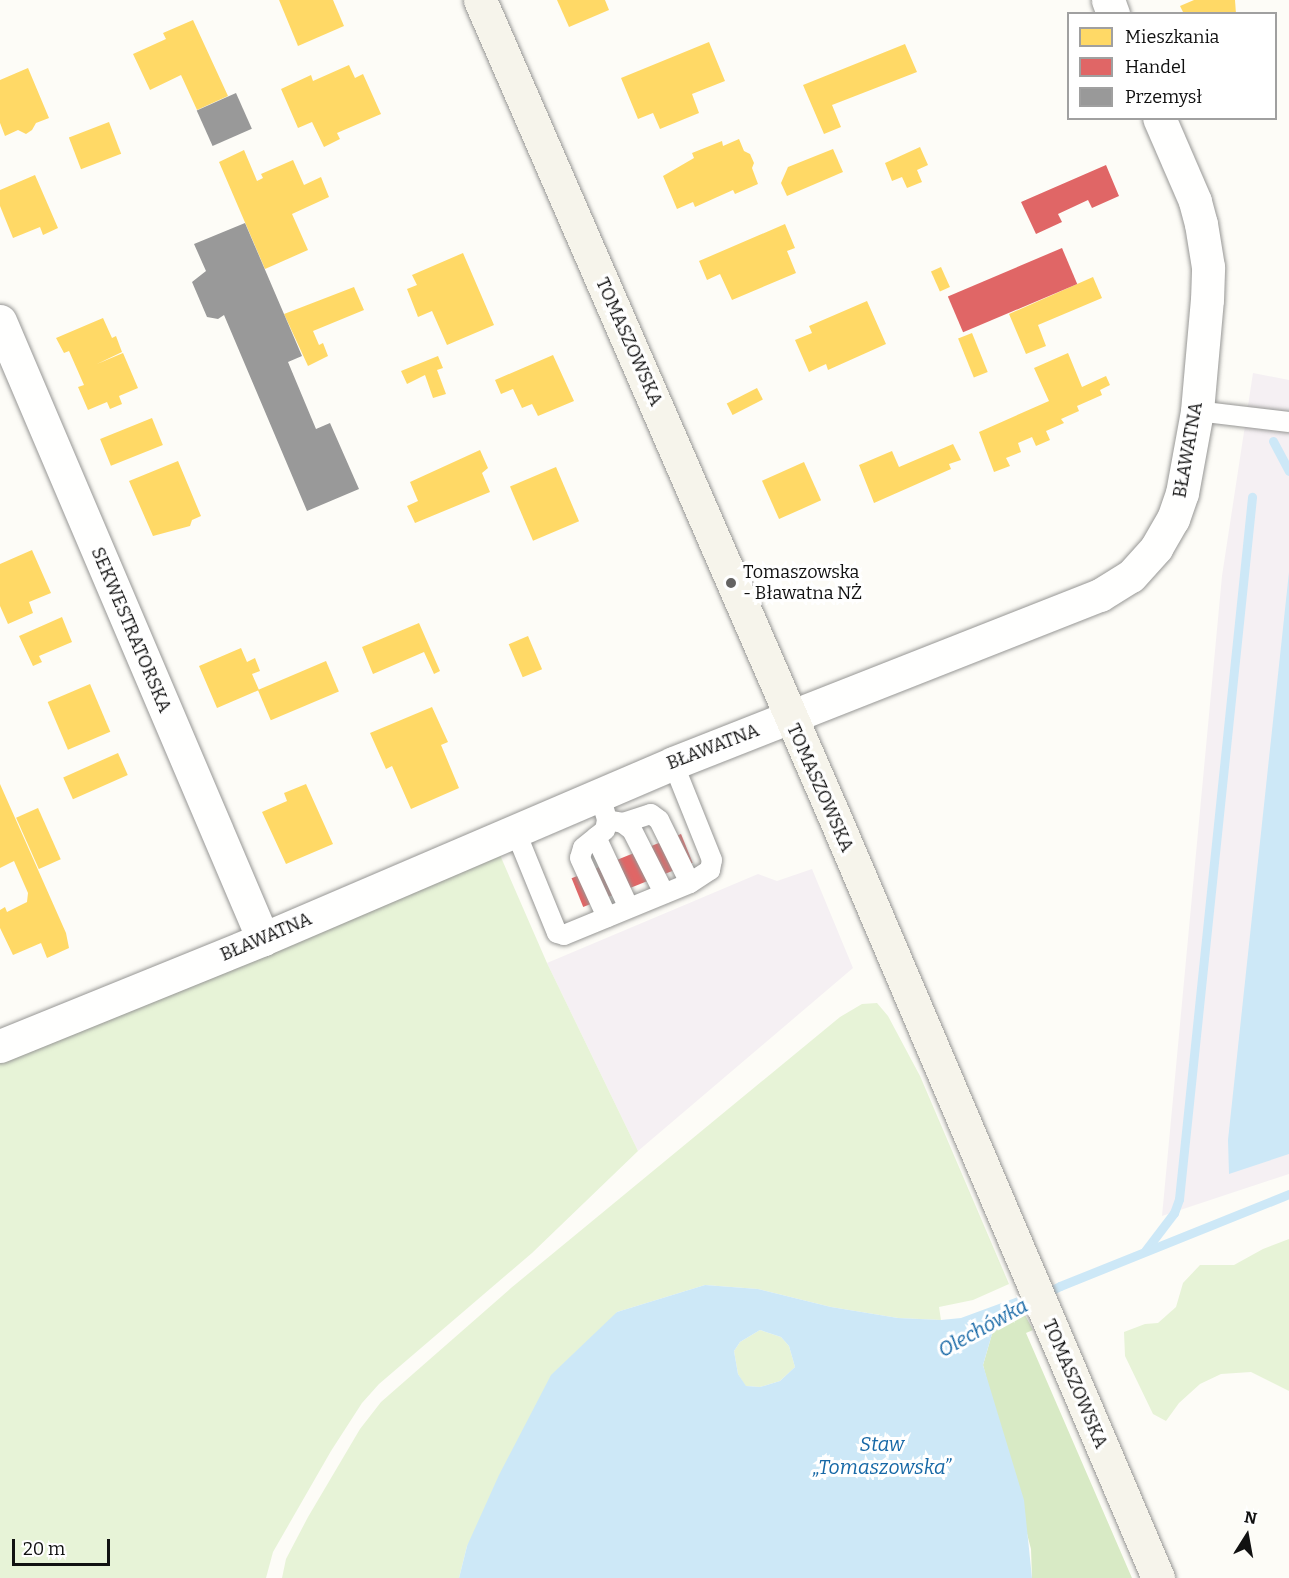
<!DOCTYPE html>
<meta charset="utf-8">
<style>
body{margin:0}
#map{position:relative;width:1289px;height:1578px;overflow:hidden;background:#fdfcf7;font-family:Bitter,serif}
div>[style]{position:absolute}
.industrial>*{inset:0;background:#f5f0f3}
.green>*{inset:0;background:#e7f3d7}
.forest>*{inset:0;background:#d8eac5}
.water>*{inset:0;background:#cde8f7}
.homes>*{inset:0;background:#ffd966;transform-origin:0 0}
.shops>*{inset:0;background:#e06666;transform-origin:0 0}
.industry>*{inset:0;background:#999;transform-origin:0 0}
.stream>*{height:9px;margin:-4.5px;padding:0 4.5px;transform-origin:4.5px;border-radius:4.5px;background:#cde8f7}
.roads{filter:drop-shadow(0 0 2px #979795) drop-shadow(0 0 2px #979795)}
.lane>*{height:20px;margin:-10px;padding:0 10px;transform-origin:10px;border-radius:10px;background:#fffffe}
.street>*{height:33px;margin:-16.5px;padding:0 16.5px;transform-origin:16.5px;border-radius:16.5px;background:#fffffe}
.secondary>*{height:33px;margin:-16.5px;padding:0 16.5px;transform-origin:16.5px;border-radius:16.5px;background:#f6f4eb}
.dots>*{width:16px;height:16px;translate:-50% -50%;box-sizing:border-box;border:3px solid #fff;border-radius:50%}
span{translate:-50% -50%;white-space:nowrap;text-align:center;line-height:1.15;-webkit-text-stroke:6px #fff;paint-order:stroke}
.street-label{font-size:18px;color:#111}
.poi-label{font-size:18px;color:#111}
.left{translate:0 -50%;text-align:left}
.water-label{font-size:20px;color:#1768a6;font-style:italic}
.legend{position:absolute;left:1067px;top:12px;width:210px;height:108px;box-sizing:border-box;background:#fff;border:2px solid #a0a0a0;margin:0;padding:8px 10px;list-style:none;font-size:18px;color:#111}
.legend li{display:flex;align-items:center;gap:12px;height:30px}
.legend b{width:30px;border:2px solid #a0a0a0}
.north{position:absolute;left:1217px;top:1506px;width:60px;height:60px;-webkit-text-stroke:4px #fff;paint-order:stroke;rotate:11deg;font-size:16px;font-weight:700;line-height:24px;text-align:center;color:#111}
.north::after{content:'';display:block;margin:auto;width:21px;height:27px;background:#111;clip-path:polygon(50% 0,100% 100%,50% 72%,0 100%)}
.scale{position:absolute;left:12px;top:1539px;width:98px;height:27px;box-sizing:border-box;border:3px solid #111;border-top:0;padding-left:8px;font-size:18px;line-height:21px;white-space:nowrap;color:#111;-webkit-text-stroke:4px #fff;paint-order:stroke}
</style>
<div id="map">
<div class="industrial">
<i style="clip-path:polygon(1253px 373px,1289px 380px,1289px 1174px,1162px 1216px,1222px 576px)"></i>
<i style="clip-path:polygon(812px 869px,853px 968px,638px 1151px,547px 963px,758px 874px,777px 881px)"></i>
</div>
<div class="green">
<i style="clip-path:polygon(500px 855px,547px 963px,638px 1151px,532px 1253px,379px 1384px,362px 1403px,331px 1451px,273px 1552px,266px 1578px,0 1578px,0 1060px)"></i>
<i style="clip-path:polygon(877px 1003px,888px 1016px,920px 1076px,1009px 1284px,973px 1300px,939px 1307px,941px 1320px,898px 1318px,831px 1307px,758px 1289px,705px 1285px,617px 1312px,467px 1546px,459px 1578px,282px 1578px,286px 1559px,308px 1517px,360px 1429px,381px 1402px,511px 1288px,840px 1017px,862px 1004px)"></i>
<i style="clip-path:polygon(1289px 1239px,1289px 1391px,1251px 1372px,1221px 1374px,1200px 1384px,1179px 1403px,1166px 1421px,1153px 1414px,1125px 1356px,1124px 1332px,1145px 1324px,1158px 1323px,1176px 1307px,1183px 1283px,1200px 1265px,1234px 1265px,1263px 1249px)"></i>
<i style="clip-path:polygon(760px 1330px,781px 1337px,789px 1346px,795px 1367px,780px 1381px,760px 1387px,745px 1386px,738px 1374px,734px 1351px,740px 1342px)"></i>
</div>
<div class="forest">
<i style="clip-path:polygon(1025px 1315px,1033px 1330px,1026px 1333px,1132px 1578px,1032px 1578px,1031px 1549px,983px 1365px,992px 1334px,1007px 1320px)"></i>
</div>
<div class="water">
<i style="clip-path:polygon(1289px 572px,1289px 1154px,1229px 1174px,1228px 1140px)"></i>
<i style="clip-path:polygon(evenodd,705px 1285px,758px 1289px,831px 1307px,898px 1318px,941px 1320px,961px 1318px,1018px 1297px,1025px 1315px,1007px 1320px,992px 1334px,983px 1365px,1024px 1500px,1032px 1578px,459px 1578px,467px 1546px,499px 1475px,551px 1375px,617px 1312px,705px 1285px,760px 1330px,781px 1337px,789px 1346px,795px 1367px,780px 1381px,760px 1387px,746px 1386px,738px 1374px,734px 1351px,740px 1342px,760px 1330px)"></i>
</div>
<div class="homes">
<i style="clip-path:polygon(279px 0,333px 0,344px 26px,298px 46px)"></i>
<i style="clip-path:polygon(557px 0,605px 0,609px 10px,569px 27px)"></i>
<i style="clip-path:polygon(1194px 0,1235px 0,1236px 14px,1184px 14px,1180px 6px)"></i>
<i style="clip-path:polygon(193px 20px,228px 96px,197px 110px,181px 75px,150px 90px,133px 54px,166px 39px,163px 33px)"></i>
<i style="clip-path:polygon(709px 42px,725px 81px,692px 94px,699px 113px,660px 129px,653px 113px,638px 119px,621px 78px)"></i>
<i style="clip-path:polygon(905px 44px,917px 72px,832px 105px,841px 127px,824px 134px,803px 85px)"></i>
<i style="clip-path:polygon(349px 65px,355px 78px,363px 74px,381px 114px,337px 133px,340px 139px,324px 147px,312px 122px,298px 128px,281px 89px,311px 75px,313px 81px)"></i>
<i style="clip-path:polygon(28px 68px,49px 118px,36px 123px,32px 130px,26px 134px,18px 130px,5px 136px,0 123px,0 80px)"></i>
<i style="left:109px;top:122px;width:34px;height:43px;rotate:69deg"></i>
<i style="clip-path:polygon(739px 139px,744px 151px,750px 154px,754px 163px,752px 168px,758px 184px,735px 194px,733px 190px,695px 207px,693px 202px,677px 209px,663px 176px,694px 158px,692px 153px,722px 141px,723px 146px)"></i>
<i style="clip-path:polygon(920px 147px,928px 165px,917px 170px,922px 182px,907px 188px,902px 177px,892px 181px,885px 163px)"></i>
<i style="clip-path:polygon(833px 149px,843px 172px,787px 196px,781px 183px,788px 167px)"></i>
<i style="clip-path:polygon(244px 150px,257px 181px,263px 178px,261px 174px,293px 160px,304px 185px,321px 177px,329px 197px,292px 214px,308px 250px,265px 269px,219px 162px)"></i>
<i style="clip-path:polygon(35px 175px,58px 228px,43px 235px,40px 227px,13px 238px,0 206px,0 190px)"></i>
<i style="clip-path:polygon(785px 224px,795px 248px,787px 251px,796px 273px,732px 300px,720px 274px,707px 280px,699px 261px)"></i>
<i style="clip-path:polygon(463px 253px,494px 325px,447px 345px,432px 311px,418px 317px,407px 289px,417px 285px,412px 275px)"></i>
<i style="left:941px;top:267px;width:22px;height:11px;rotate:66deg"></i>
<i style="clip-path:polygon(1093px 277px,1102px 298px,1038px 325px,1046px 346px,1026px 354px,1009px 314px)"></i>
<i style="clip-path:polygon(354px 287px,364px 310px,313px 331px,319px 345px,323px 343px,328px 356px,308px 366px,284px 314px)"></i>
<i style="clip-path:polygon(867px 301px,886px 344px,828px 370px,826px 364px,809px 372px,795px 340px,812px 333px,809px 326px)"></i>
<i style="clip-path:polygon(103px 318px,112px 338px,116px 336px,122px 352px,97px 364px,123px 353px,138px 388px,119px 396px,122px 404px,110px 409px,107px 402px,88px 410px,78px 387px,84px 385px,69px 351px,64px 353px,56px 338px)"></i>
<i style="left:972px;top:333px;width:42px;height:15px;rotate:68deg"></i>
<i style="clip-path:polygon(1068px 353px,1082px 387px,1106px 376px,1110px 385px,1100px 390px,1102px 395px,1077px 406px,1079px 411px,1061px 419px,1064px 423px,1046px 431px,1050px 440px,1036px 446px,1032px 437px,1018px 443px,1021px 452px,1006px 458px,1010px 466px,994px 472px,979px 432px,1049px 401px,1034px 368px)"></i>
<i style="clip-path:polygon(553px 355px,574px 401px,538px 416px,532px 404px,522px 408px,513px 389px,501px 394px,495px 380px)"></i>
<i style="clip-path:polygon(438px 356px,443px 368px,437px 370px,446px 394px,433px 398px,425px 375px,407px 384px,401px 371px)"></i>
<i style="left:757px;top:388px;width:13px;height:34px;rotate:63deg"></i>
<i style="left:152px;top:418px;width:29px;height:56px;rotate:68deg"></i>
<i style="clip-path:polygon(953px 444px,961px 460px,949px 464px,951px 469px,874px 503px,859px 465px,892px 451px,899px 467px)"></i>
<i style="clip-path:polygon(480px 450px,488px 468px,482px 473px,490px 492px,415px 523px,407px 506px,418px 501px,410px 482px)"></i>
<i style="clip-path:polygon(178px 461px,201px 516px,192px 520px,190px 526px,153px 536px,129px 481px)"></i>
<i style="left:804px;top:462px;width:42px;height:46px;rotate:66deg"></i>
<i style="left:556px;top:467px;width:59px;height:50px;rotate:67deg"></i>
<i style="clip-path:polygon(32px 550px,51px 593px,29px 602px,33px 613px,8px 624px,0 606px,0 564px)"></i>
<i style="clip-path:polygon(62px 617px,72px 642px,39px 656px,42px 662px,33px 666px,19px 636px)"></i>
<i style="clip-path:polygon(419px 623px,440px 671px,434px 674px,424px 652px,373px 674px,362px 647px)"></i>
<i style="left:528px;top:636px;width:36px;height:21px;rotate:67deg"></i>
<i style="clip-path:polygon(241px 648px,247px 662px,255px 658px,260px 671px,252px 674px,259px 690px,217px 708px,199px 666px)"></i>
<i style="left:326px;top:661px;width:33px;height:74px;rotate:67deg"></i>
<i style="left:90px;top:684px;width:52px;height:46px;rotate:67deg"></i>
<i style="clip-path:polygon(432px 707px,448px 742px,441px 745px,459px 788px,411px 809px,392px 766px,386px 769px,370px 733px)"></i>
<i style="left:118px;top:753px;width:24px;height:60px;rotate:66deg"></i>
<i style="clip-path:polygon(0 784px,66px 933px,69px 948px,47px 958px,41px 943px,13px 955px,0 928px,0 910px,5px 907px,7px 912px,27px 902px,28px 893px,14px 861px,0 868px)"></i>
<i style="clip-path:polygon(306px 784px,333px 844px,286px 864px,262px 812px,287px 801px,284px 793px)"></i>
<i style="left:38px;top:808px;width:56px;height:24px;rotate:66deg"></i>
</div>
<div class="shops">
<i style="clip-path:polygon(1106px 165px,1119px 196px,1092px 208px,1088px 200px,1058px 214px,1062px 222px,1036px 234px,1021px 202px)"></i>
<i style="left:1062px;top:248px;width:39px;height:124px;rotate:67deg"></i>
<i style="left:681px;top:834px;width:31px;height:118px;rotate:68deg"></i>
</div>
<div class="industry">
<i style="left:236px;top:93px;width:39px;height:43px;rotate:66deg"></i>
<i style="clip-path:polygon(245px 223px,302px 356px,288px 362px,316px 429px,330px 423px,359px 489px,307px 511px,224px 315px,218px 319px,207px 317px,192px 282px,206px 271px,194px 244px)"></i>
</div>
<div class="stream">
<i style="left:1273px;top:441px;width:34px;rotate:62deg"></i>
<i style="left:1145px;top:1251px;width:48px;rotate:-52.7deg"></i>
<i style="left:1174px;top:1213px;width:15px;rotate:-70deg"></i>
<i style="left:1179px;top:1199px;width:706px;rotate:-84.06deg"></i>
<i style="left:1012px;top:1311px;width:54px;rotate:-27.5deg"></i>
<i style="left:1060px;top:1286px;width:247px;rotate:-21.9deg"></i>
</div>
<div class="roads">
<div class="lane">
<i style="left:1197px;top:411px;width:93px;rotate:6.8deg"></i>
<i style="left:599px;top:793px;width:28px;rotate:73deg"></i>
<i style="left:607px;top:820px;width:10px;rotate:101deg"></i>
<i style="left:605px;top:830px;width:28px;rotate:141deg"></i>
<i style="left:583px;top:848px;width:10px;rotate:107deg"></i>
<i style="left:580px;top:858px;width:65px;rotate:65.4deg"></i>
<i style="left:612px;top:821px;width:11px;rotate:10deg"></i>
<i style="left:623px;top:823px;width:11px;rotate:38deg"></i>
<i style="left:632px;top:830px;width:71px;rotate:63.1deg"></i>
<i style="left:623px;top:823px;width:29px;rotate:-18deg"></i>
<i style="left:651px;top:814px;width:10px;rotate:37deg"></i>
<i style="left:659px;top:820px;width:70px;rotate:63.8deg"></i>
<i style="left:515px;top:830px;width:111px;rotate:67.8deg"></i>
<i style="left:557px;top:933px;width:7px;rotate:16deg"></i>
<i style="left:564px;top:935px;width:136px;rotate:-22.4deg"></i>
<i style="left:690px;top:883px;width:24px;rotate:-33deg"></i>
<i style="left:710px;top:870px;width:10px;rotate:-79deg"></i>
<i style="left:712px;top:860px;width:105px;rotate:-111.9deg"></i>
<i style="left:596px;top:837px;width:78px;rotate:65.1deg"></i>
</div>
<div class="street">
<i style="left:1108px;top:0;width:15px;rotate:70deg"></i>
<i style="left:0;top:321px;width:672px;rotate:66.95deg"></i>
<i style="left:0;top:1046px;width:284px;rotate:-22.1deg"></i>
<i style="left:263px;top:939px;width:446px;rotate:-23.2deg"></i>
<i style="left:673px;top:763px;width:459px;rotate:-21.5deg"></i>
<i style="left:1100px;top:595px;width:36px;rotate:-32deg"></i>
<i style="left:1131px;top:576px;width:38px;rotate:-48deg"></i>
<i style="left:1156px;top:548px;width:34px;rotate:-60deg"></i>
<i style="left:1173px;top:519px;width:28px;rotate:-71deg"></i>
<i style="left:1182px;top:493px;width:83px;rotate:-79.6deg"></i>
<i style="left:1197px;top:411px;width:111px;rotate:-84.9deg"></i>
<i style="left:1207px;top:300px;width:33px;rotate:-88deg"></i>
<i style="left:1208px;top:267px;width:44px;rotate:-99.2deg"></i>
<i style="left:1201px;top:224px;width:24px;rotate:-105deg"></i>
<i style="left:1195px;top:201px;width:90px;rotate:-113.4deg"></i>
</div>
<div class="secondary">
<i style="left:480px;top:0;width:892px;rotate:66.54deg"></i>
<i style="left:835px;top:818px;width:826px;rotate:66.97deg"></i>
</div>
</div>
<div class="dots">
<i style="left:731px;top:583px;background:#646362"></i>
</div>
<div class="street-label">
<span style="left:629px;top:342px;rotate:66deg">TOMASZOWSKA</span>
<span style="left:1188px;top:450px;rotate:-80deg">BŁAWATNA</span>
<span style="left:131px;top:630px;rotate:67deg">SEKWESTRATORSKA</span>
<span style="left:713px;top:747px;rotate:-21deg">BŁAWATNA</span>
<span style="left:820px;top:788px;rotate:66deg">TOMASZOWSKA</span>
<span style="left:266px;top:937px;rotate:-23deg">BŁAWATNA</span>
<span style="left:1075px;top:1384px;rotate:67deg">TOMASZOWSKA</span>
</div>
<div class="poi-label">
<span class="left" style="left:743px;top:583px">Tomaszowska<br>- Bławatna NŻ</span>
</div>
<div class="water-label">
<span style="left:983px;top:1328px;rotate:-29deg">Olechówka</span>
<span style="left:882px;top:1456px">Staw<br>„Tomaszowska”</span>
</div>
<ul class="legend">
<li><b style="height:16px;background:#ffd966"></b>Mieszkania</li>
<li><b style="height:16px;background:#e06666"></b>Handel</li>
<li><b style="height:16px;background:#999"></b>Przemysł</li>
</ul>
<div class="north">N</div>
<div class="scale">20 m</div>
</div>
